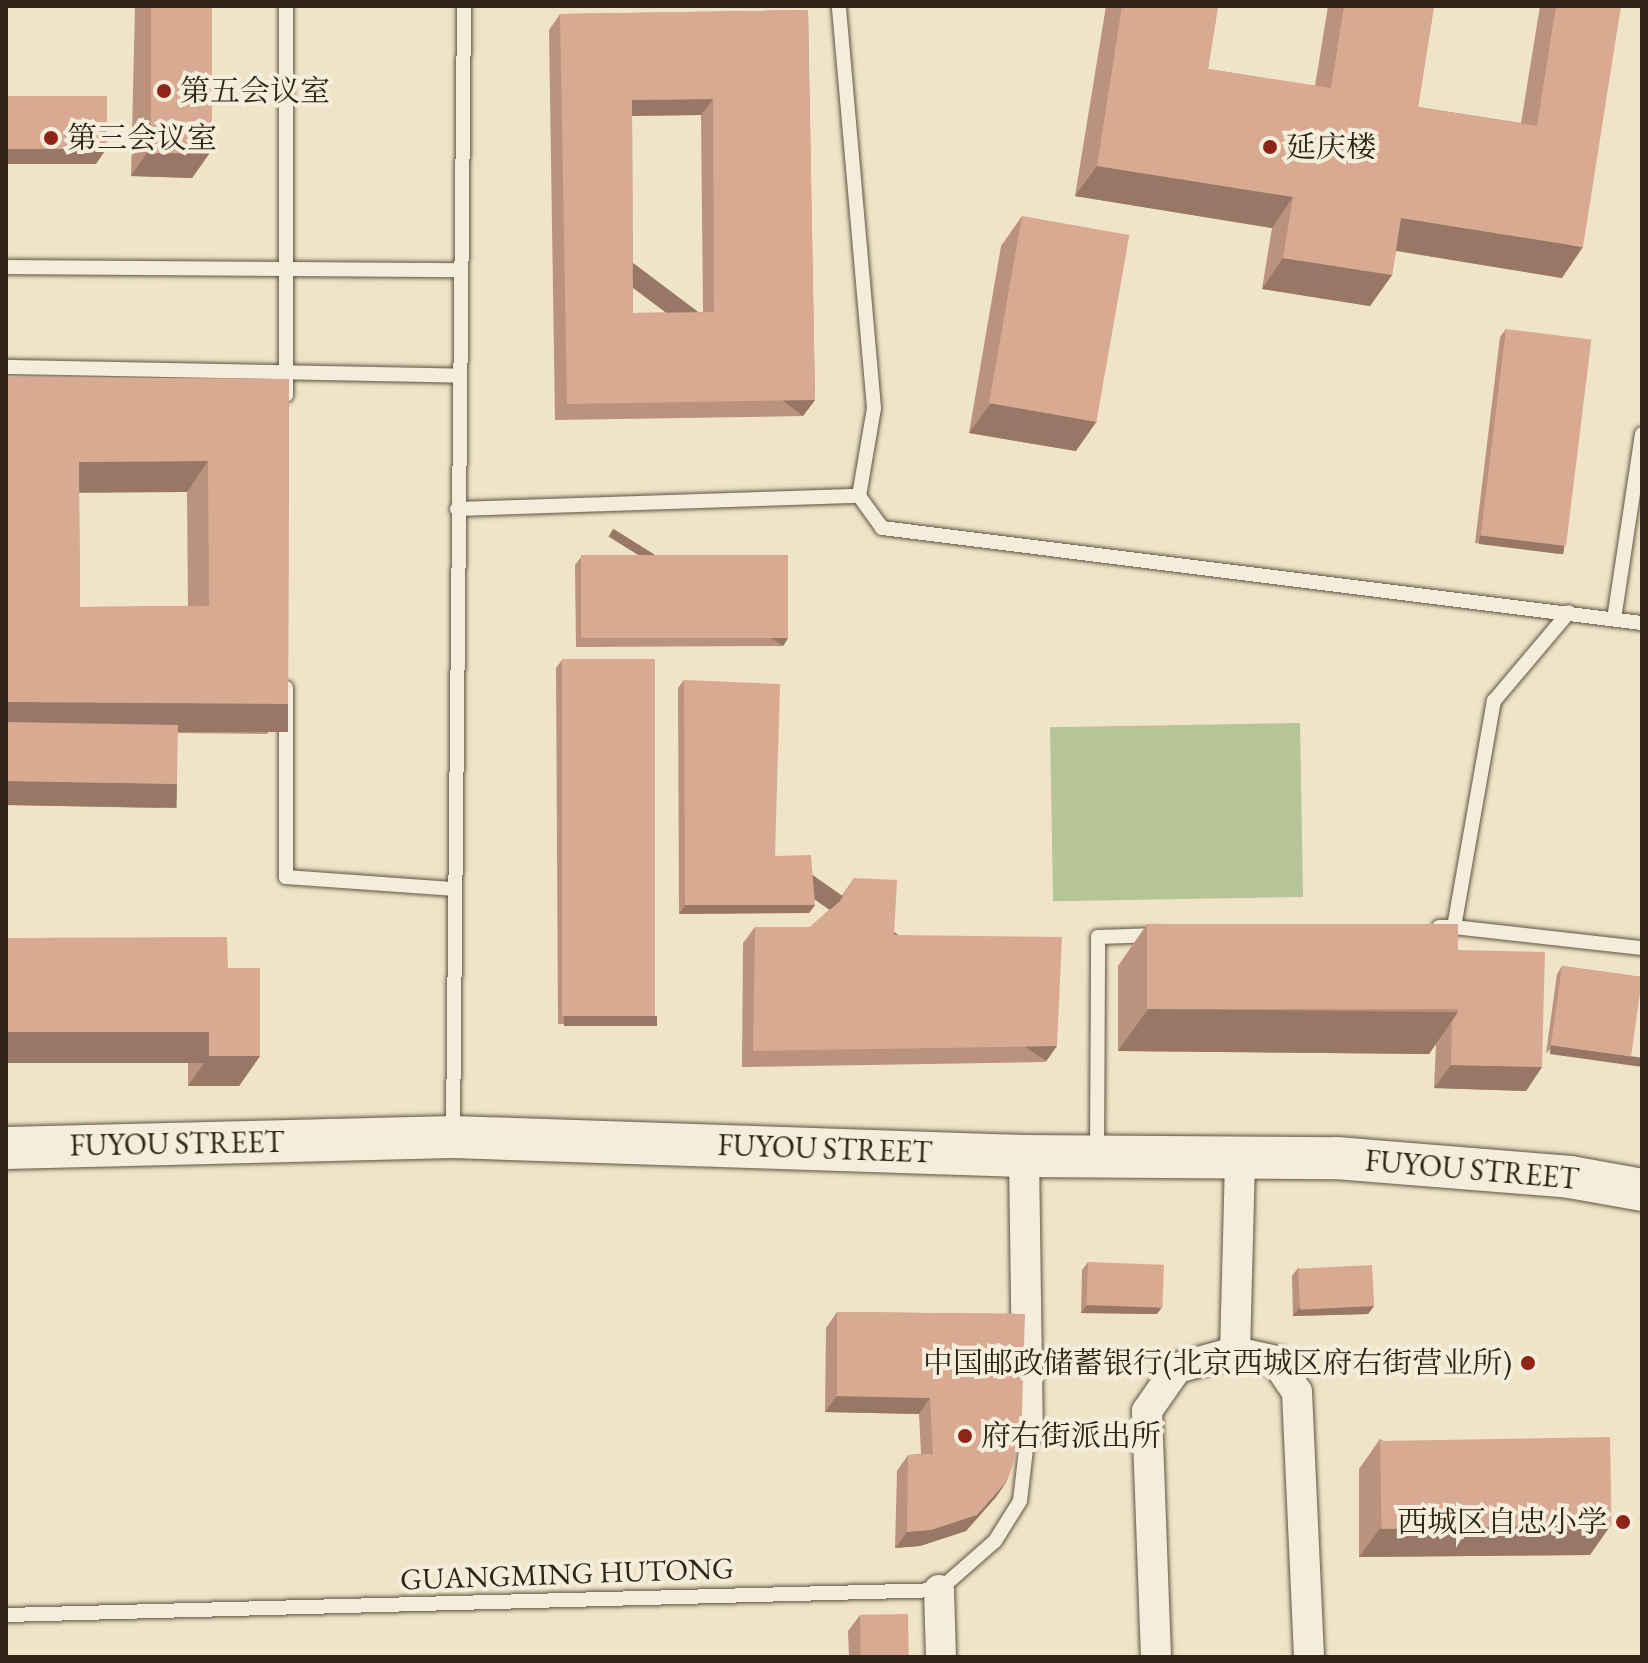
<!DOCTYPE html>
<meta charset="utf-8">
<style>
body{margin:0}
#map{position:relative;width:1648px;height:1663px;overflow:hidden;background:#efe4c8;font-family:"EB Garamond","Noto Serif SC",serif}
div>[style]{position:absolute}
.green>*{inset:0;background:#b7c497;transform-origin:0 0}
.roads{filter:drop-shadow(0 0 2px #5f5442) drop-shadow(0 0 2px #5f5442)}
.lane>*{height:14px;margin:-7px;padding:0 7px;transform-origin:7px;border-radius:7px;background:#f5eddb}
.street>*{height:30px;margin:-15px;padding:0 15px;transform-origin:15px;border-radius:15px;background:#f5eddb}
.secondary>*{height:42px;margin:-21px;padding:0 21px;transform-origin:21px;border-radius:21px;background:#f5eddb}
.wall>*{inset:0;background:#bb927e}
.shaded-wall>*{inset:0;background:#987766;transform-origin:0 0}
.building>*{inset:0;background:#d9aa92;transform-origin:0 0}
.dots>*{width:22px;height:22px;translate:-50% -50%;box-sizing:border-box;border:4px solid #f5eddb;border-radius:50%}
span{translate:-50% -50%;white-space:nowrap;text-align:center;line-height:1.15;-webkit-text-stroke:8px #f5eddb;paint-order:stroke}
.poi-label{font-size:30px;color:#2f2416}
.left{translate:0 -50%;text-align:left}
.right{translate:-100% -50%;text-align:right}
.street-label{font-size:30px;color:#2f2416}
.frame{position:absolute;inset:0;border:8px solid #2f2416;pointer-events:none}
</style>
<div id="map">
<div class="green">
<i style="left:1300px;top:723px;width:174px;height:250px;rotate:89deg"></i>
</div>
<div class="roads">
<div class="lane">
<i style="left:6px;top:267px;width:454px;rotate:0.4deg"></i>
<i style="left:6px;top:367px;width:453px;rotate:1.1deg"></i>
<i style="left:286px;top:395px;width:389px;rotate:-90deg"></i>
<i style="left:859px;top:496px;width:39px;rotate:54deg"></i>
<i style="left:882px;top:528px;width:766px;rotate:7.13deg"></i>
<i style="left:457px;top:509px;width:402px;rotate:-1.9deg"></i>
<i style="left:859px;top:496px;width:89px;rotate:-80.3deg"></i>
<i style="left:874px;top:408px;width:404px;rotate:-95deg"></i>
<i style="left:1614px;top:619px;width:187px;rotate:-81.4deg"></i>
<i style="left:286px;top:688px;width:189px;rotate:90deg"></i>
<i style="left:286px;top:877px;width:166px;rotate:4.1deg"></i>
<i style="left:1439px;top:927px;width:15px"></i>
<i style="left:1454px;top:927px;width:230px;rotate:-80deg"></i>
<i style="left:1494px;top:701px;width:116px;rotate:-49.9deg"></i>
<i style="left:1454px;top:927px;width:189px;rotate:6.4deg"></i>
<i style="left:453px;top:1132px;width:1126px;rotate:-89.44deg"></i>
<i style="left:1097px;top:1152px;width:215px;rotate:-89.7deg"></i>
<i style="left:1098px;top:937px;width:60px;rotate:-1.9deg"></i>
<i style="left:6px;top:1615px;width:933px;rotate:-1.53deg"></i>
<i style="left:939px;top:1590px;width:74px;rotate:-41.2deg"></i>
<i style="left:995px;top:1541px;width:47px;rotate:-58deg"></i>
<i style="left:1020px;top:1501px;width:69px;rotate:-83.4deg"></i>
</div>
<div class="street">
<i style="left:1024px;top:1156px;width:276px;rotate:89.2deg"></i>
<i style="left:1235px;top:1352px;width:42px;rotate:12.4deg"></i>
<i style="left:1276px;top:1361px;width:37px;rotate:56deg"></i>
<i style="left:1297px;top:1392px;width:265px;rotate:87.4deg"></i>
<i style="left:939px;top:1590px;width:67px;rotate:88.3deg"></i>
<i style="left:1156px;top:1657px;width:246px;rotate:-92.1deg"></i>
<i style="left:1147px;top:1411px;width:52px;rotate:-55.1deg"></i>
<i style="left:1177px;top:1368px;width:60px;rotate:-15.4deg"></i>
<i style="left:1235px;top:1352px;width:195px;rotate:-88.5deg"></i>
</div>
<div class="secondary">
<i style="left:6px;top:1148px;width:447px;rotate:-1.4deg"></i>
<i style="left:453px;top:1137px;width:571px;rotate:1.91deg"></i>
<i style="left:1024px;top:1156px;width:312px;rotate:0.4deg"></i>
<i style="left:1336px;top:1158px;width:235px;rotate:4.6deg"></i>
<i style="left:1570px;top:1177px;width:73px;rotate:10.2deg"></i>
</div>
</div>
<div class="wall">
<i style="clip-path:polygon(135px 6px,212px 6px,209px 154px,192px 178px,131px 176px)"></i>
<i style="clip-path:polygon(1106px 6px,1218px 6px,1208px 69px,1315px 86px,1328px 6px,1434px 6px,1418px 107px,1521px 123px,1540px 6px,1621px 6px,1562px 278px,1396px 251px,1392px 275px,1370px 306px,1262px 289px,1272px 228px,1075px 196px)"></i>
<i style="clip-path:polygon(evenodd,808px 10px,815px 400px,803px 416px,555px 420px,549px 30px,560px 14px,808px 10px,701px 115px,703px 312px,633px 313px,632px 116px,701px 115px)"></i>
<i style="clip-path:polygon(1022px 216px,1076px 451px,969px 433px,1001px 246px)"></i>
<i style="clip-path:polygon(1506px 329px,1564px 546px,1559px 554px,1475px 543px,1500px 337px)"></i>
<i style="clip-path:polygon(evenodd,6px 377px,289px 379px,288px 704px,267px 734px,178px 733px,161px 808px,6px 805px,6px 377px,79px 492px,187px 492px,188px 606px,80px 607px,79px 492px)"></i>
<i style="clip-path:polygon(581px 557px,788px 638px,783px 646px,576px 647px,575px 565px)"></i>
<i style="clip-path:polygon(562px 660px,651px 1024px,558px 1024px,556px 668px)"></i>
<i style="clip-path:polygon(684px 680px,775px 856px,815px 905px,809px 913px,679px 914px,678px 688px)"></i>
<i style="clip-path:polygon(854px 878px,894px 935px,1046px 1062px,742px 1067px,743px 943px,755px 927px,810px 927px,837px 903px)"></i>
<i style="clip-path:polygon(1147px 924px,1458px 950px,1542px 1067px,1526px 1091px,1434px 1088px,1436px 1044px,1429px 1054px,1118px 1051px,1118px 966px)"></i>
<i style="clip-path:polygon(1562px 966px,1642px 977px,1546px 1053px,1557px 974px)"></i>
<i style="clip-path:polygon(228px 968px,260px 1056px,239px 1086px,188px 1086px,188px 1062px)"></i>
<i style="clip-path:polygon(1088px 1262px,1157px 1314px,1081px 1313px,1082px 1270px)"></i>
<i style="clip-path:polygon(1298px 1268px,1374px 1306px,1368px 1314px,1293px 1316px,1292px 1276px)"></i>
<i style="clip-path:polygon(837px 1312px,1025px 1314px,1007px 1481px,996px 1497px,966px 1531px,920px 1546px,895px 1548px,897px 1471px,908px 1455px,921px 1454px,919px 1414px,825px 1412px,826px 1328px)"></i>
<i style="clip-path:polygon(1380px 1439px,1590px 1555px,1359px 1557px,1359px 1469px)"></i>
<i style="clip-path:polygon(860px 1615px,909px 1657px,849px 1657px,848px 1631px)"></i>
</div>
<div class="shaded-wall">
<i style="clip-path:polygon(713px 99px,701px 115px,621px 116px,632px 100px)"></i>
<i style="clip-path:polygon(107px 148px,96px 164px,6px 164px,6px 149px)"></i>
<i style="clip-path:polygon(147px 153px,209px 154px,192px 178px,131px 176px)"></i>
<i style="clip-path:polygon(1097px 166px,1293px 197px,1272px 228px,1075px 196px)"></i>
<i style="clip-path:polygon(1401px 218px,1583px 247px,1562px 278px,1380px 248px)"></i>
<i style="clip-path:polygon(1283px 258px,1392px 275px,1370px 306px,1262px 289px)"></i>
<i style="left:815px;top:400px;width:20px;height:248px;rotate:127deg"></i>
<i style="clip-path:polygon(991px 403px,1097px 421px,1076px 451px,969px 433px)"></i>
<i style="clip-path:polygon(208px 461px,187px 492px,58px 493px,79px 462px)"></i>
<i style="left:1480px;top:535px;width:85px;height:9px;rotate:7deg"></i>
<i style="left:788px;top:638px;width:9px;height:206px;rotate:122deg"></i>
<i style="left:6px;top:702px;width:282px;height:30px"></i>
<i style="left:6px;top:781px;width:171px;height:24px;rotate:1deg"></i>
<i style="clip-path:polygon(685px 905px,815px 905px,809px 913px,679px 914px)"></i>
<i style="clip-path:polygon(1148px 1009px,1458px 1012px,1429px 1054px,1118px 1051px)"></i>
<i style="left:564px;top:1016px;width:93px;height:10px"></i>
<i style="left:6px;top:1032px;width:203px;height:31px"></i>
<i style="left:1551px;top:1045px;width:92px;height:9px;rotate:8deg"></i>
<i style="left:1057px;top:1046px;width:19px;height:304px;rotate:125deg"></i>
<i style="clip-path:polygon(209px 1056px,260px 1056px,239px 1086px,188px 1086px)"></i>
<i style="clip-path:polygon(1451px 1065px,1542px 1067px,1526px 1091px,1434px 1088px)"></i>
<i style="clip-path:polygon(1087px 1305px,1163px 1306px,1157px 1314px,1081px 1313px)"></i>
<i style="clip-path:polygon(1374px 1306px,1368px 1314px,1293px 1316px,1299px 1308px)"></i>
<i style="clip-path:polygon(837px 1396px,930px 1398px,919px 1414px,825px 1412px)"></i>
<i style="clip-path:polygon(1007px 1481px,996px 1497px,966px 1531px,920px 1546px,895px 1548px,907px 1532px)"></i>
<i style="clip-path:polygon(1611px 1525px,1590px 1555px,1359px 1557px,1381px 1527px)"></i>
</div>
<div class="building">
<i style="left:151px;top:6px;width:61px;height:147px"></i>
<i style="clip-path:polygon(1122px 6px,1218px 6px,1208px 69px,1331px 88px,1344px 6px,1434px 6px,1418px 107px,1537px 126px,1556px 6px,1621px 6px,1583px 247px,1401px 218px,1392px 275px,1283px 258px,1293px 197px,1097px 166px)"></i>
<i style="clip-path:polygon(evenodd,808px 10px,815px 400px,567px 404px,560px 14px,808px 10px,713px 99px,714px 312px,633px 313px,632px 100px,713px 99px)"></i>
<i style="left:6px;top:96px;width:101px;height:53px"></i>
<i style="left:1022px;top:216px;width:109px;height:190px;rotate:10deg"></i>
<i style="left:1506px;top:329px;width:86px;height:208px;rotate:7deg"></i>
<i style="clip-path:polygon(evenodd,6px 377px,289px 379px,288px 704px,6px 702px,6px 377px,208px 461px,209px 606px,80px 607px,79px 462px,208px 461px)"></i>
<i style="left:788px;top:555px;width:83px;height:207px;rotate:90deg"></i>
<i style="left:655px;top:659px;width:357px;height:93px;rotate:90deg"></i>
<i style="clip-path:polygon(684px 680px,780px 684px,775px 856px,811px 855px,815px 905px,685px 905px)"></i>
<i style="left:6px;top:722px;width:172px;height:59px;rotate:1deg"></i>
<i style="clip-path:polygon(854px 878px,897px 880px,894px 935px,1062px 937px,1057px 1046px,753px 1051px,755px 927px,810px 927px,840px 901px)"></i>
<i style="left:1147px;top:924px;width:311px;height:85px"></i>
<i style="clip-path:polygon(227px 937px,228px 968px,260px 968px,260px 1056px,209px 1056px,209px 1032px,6px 1032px,6px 938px)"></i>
<i style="clip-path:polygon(1458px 950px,1545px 952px,1542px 1067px,1451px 1065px,1452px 1021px,1458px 1012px)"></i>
<i style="left:1562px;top:966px;width:81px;height:80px;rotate:8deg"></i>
<i style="left:1088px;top:1262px;width:76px;height:43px;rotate:2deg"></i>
<i style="left:1372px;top:1265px;width:41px;height:74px;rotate:87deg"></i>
<i style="clip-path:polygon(837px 1312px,1025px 1314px,1021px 1443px,1007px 1481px,977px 1515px,931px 1530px,907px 1532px,908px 1455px,933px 1454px,930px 1398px,837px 1396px)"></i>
<i style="left:1610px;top:1437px;width:88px;height:230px;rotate:89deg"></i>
<i style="left:908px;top:1614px;width:43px;height:48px;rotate:89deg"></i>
</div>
<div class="dots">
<i style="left:164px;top:91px;background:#8f2418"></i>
<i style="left:51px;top:138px;background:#8f2418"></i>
<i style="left:1270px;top:147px;background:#8f2418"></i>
<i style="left:1528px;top:1363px;background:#8f2418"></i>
<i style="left:965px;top:1436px;background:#8f2418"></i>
<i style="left:1623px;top:1522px;background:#8f2418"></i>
</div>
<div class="poi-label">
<span class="left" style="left:180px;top:91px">第五会议室</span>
<span class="left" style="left:67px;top:138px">第三会议室</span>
<span class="left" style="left:1286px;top:147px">延庆楼</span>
<span class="right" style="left:1512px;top:1363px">中国邮政储蓄银行(北京西城区府右街营业所)</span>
<span class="left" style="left:981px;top:1436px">府右街派出所</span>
<span class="right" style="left:1607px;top:1522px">西城区自忠小学</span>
</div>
<div class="street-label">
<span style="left:177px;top:1144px;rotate:-1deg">FUYOU STREET</span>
<span style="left:825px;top:1149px;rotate:2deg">FUYOU STREET</span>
<span style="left:1472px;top:1170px;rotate:5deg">FUYOU STREET</span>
<span style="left:567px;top:1574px;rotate:-2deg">GUANGMING HUTONG</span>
</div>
<div class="frame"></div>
</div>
